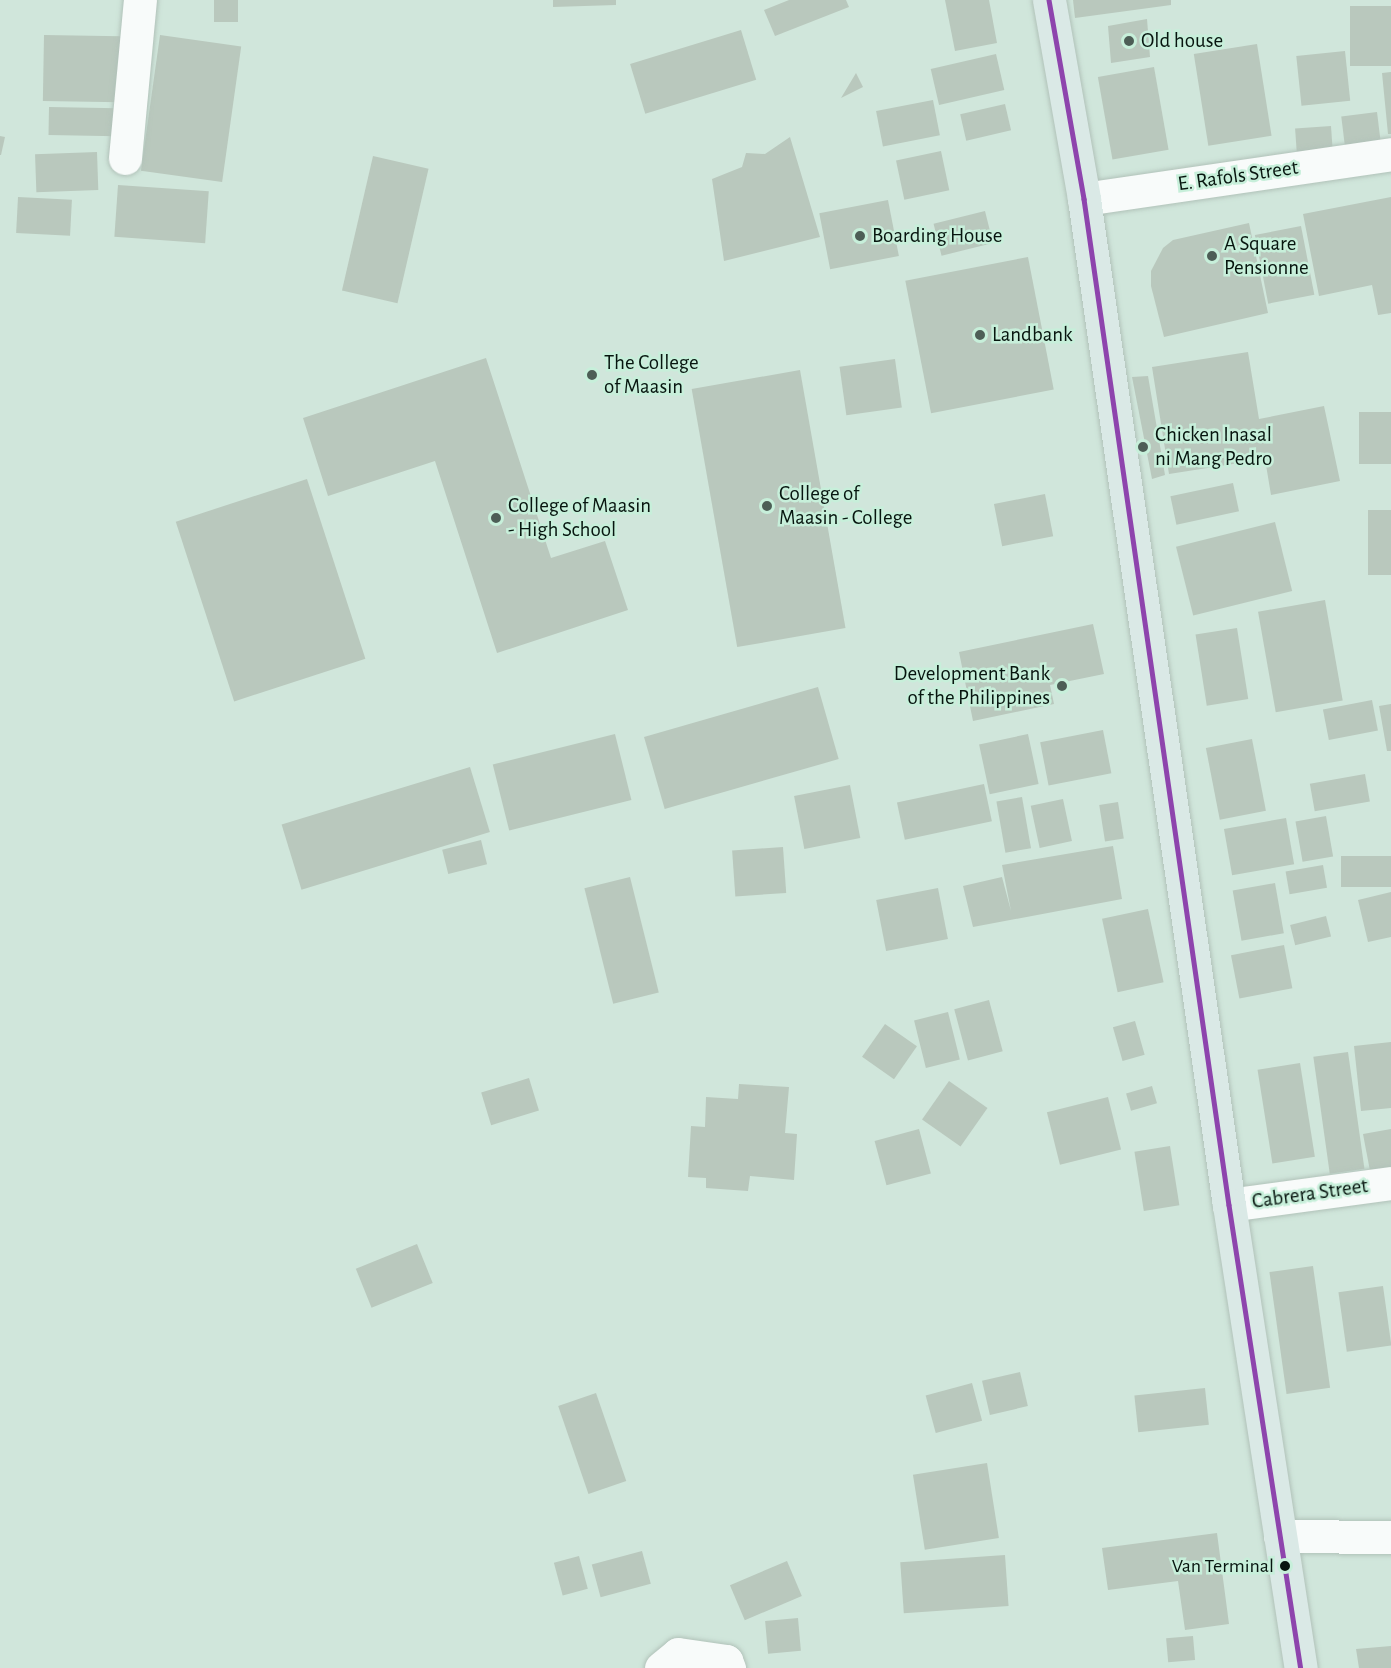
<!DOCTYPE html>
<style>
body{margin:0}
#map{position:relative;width:1391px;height:1668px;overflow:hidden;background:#d0e6db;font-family:"Alegreya Sans",sans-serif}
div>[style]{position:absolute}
.building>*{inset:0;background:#b9c8bd;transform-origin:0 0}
.roads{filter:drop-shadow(0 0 2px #b1c2b9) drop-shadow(0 0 2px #b1c2b9)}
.minor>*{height:33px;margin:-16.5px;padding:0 16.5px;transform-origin:16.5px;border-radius:16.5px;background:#f8fbfa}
.major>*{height:33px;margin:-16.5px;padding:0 16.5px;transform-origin:16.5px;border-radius:16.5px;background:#dae9e6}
.bus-1>*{height:4.5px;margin:-2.25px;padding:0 2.25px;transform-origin:2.25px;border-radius:2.25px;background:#8e44ad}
.dots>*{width:16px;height:16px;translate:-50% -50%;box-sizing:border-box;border:3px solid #c7efda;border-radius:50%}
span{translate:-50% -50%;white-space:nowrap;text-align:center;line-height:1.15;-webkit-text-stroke:5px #c7efda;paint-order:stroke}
.bus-label{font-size:20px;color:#07150f}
.right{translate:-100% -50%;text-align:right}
.poi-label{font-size:21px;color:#07150f}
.left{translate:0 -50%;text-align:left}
.street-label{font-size:21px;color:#07150f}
</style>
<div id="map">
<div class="building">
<i style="left:214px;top:0;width:24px;height:22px"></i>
<i style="clip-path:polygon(553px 0,616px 0,616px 5px,553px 7px)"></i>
<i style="clip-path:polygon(789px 0,846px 0,849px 7px,775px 36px,764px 10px)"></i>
<i style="clip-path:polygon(945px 0,989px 0,997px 43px,955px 51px)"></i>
<i style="clip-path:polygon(1073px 0,1171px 0,1171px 5px,1075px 18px)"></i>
<i style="left:1391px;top:6px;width:60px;height:41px;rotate:90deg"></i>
<i style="clip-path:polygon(1147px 19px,1150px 57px,1111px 63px,1108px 26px)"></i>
<i style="left:741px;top:30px;width:52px;height:116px;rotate:73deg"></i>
<i style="left:44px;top:35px;width:77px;height:66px;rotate:1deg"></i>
<i style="left:160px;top:35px;width:82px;height:137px;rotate:8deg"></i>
<i style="left:1257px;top:44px;width:93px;height:64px;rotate:81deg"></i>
<i style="left:1345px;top:51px;width:50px;height:49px;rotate:84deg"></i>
<i style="left:996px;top:54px;width:37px;height:67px;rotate:77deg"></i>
<i style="left:1154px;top:67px;width:84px;height:57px;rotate:80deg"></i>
<i style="clip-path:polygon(1391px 72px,1391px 134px,1388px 134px,1382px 73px)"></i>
<i style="clip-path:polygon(856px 73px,863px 87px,841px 98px)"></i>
<i style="left:933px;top:100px;width:36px;height:58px;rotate:79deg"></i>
<i style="left:1005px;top:104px;width:27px;height:46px;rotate:77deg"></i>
<i style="left:49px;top:107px;width:68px;height:28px;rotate:1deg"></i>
<i style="left:1377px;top:112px;width:31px;height:36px;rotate:83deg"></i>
<i style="left:1331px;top:126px;width:26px;height:36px;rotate:86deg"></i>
<i style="clip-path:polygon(0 136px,5px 137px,1px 155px,0 155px)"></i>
<i style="clip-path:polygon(790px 137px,820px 237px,724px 261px,712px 179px,742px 167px,746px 153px,765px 154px)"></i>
<i style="left:941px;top:151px;width:40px;height:46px;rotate:78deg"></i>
<i style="left:97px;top:152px;width:38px;height:62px;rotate:88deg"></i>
<i style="left:373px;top:156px;width:57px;height:138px;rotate:13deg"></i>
<i style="left:118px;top:185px;width:91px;height:52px;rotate:4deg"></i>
<i style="left:18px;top:197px;width:54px;height:36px;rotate:3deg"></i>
<i style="clip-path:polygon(1391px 197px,1391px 313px,1378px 315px,1372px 285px,1319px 296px,1303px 214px)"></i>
<i style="left:888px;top:200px;width:57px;height:70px;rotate:79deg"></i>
<i style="left:985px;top:211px;width:33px;height:53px;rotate:76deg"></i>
<i style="clip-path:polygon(1249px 223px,1268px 313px,1164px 337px,1151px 286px,1151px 271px,1163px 248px,1173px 240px)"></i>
<i style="left:1301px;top:226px;width:70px;height:47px;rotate:79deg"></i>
<i style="left:1028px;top:257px;width:135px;height:125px;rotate:79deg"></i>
<i style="clip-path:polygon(1248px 352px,1259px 419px,1324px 406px,1340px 481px,1271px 495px,1265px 459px,1169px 474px,1152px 367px)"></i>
<i style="clip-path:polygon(486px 358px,551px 558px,605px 541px,628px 610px,497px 653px,435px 461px,328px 496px,303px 418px)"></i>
<i style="left:895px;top:359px;width:49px;height:56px;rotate:82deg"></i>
<i style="left:800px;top:370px;width:262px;height:110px;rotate:80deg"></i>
<i style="clip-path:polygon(1148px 376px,1165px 475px,1152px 479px,1132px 377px)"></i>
<i style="left:1391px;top:412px;width:52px;height:32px;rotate:90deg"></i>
<i style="left:307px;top:479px;width:189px;height:138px;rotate:72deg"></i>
<i style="left:1233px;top:483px;width:29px;height:64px;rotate:78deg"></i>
<i style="left:1045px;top:494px;width:43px;height:52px;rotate:79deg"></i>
<i style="left:1368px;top:510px;width:23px;height:65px"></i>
<i style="left:1275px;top:522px;width:71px;height:102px;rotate:76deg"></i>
<i style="left:1325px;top:600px;width:102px;height:68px;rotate:80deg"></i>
<i style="clip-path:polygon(1093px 624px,1104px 674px,1050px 685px,1054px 704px,973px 721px,959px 652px)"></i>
<i style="left:1237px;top:628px;width:72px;height:42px;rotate:81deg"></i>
<i style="left:818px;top:687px;width:75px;height:181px;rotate:74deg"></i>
<i style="left:1372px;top:700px;width:31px;height:50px;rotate:79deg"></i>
<i style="clip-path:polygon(1391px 704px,1391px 751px,1387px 751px,1379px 706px)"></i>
<i style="left:1103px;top:730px;width:44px;height:64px;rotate:79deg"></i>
<i style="left:615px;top:734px;width:68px;height:126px;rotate:76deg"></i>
<i style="left:1028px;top:734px;width:51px;height:50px;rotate:78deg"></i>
<i style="left:1252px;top:739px;width:73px;height:47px;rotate:79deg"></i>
<i style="left:470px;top:767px;width:68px;height:197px;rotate:73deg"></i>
<i style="left:1365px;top:774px;width:28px;height:56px;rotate:80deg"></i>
<i style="left:984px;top:784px;width:38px;height:89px;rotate:78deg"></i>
<i style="left:850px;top:785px;width:54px;height:57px;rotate:79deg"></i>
<i style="left:1022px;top:797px;width:52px;height:26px;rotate:80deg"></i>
<i style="left:1063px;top:799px;width:43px;height:33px;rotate:78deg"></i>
<i style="left:1118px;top:802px;width:37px;height:19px;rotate:81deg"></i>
<i style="left:1326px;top:816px;width:41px;height:31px;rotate:80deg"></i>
<i style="left:1286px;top:818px;width:47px;height:63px;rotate:80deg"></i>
<i style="left:481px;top:840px;width:25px;height:40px;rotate:76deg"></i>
<i style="clip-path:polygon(1113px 846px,1122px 899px,973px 927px,963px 886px,1002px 877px,1011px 911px,1002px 865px)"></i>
<i style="left:783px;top:847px;width:46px;height:51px;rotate:86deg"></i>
<i style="left:1391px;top:856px;width:31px;height:50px;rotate:90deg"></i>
<i style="left:1323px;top:865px;width:23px;height:38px;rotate:80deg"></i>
<i style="left:630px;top:877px;width:119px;height:47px;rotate:76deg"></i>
<i style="left:1275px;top:883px;width:51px;height:43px;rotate:80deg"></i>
<i style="left:938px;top:888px;width:52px;height:63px;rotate:79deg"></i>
<i style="clip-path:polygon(1391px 892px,1391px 937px,1368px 942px,1358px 900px)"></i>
<i style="left:1148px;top:909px;width:75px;height:47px;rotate:78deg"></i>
<i style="left:1326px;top:916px;width:21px;height:37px;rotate:76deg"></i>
<i style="left:1284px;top:945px;width:44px;height:54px;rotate:79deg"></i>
<i style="left:989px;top:1000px;width:53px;height:36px;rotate:75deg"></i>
<i style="left:948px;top:1012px;width:49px;height:35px;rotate:76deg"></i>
<i style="left:1135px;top:1021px;width:35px;height:23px;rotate:74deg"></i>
<i style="left:885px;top:1024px;width:39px;height:40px;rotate:35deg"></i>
<i style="clip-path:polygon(1391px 1042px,1391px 1108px,1361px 1111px,1354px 1046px)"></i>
<i style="left:1348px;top:1052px;width:118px;height:35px;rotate:82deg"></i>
<i style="left:1300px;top:1063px;width:95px;height:43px;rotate:81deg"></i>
<i style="left:529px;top:1078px;width:34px;height:50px;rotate:73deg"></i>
<i style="left:949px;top:1081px;width:47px;height:47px;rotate:35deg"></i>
<i style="clip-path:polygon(739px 1084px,789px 1087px,785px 1133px,797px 1134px,794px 1180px,750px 1176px,748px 1191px,706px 1188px,706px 1178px,688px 1177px,691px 1126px,705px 1127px,706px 1097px,738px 1099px)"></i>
<i style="left:1152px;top:1086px;width:18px;height:27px;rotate:74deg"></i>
<i style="left:1108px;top:1097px;width:54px;height:63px;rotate:76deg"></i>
<i style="left:919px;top:1129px;width:46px;height:46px;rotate:75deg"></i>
<i style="clip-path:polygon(1391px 1129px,1391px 1167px,1370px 1171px,1363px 1134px)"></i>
<i style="left:1170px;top:1146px;width:60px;height:36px;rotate:81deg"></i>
<i style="left:417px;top:1244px;width:42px;height:66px;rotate:68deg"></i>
<i style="left:1313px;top:1266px;width:123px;height:44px;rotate:82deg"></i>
<i style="left:1383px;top:1286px;width:60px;height:45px;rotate:82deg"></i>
<i style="left:1020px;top:1372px;width:35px;height:39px;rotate:77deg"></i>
<i style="left:972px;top:1383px;width:39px;height:48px;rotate:75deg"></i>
<i style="left:1205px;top:1388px;width:37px;height:71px;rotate:84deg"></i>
<i style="left:596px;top:1393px;width:93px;height:40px;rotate:71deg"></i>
<i style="left:987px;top:1463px;width:76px;height:75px;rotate:81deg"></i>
<i style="clip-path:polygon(1217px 1533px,1229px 1624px,1185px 1630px,1178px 1581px,1108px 1590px,1102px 1548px)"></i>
<i style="left:642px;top:1551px;width:34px;height:52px;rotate:75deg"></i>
<i style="left:1005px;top:1555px;width:51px;height:105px;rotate:86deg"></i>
<i style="left:579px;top:1556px;width:34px;height:26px;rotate:75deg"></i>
<i style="left:787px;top:1561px;width:38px;height:62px;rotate:67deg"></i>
<i style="left:798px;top:1618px;width:33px;height:33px;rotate:85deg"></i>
<i style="left:1193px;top:1636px;width:24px;height:27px;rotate:85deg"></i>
<i style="clip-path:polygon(1391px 1646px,1391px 1668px,1359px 1668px,1356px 1649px)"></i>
</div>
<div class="roads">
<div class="minor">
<i style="left:125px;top:158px;width:159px;rotate:-84.6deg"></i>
<i style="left:1084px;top:199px;width:310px;rotate:-8.3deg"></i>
<i style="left:1229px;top:1205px;width:163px;rotate:-7.7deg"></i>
<i style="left:1280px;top:1536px;width:111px;rotate:0.5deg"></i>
<i style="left:661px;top:1668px;width:22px;rotate:-39deg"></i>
<i style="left:678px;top:1654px;width:49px;rotate:8.3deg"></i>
<i style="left:726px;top:1661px;width:8px;rotate:67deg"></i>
</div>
<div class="major">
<i style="left:1049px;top:0;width:202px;rotate:80deg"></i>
<i style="left:1084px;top:199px;width:1016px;rotate:81.8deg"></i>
<i style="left:1229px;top:1205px;width:469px;rotate:81.2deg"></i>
</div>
</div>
<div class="bus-1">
<i style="left:1049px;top:0;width:202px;rotate:80deg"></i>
<i style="left:1084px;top:199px;width:1016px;rotate:81.8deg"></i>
<i style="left:1229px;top:1205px;width:469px;rotate:81.2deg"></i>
</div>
<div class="dots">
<i style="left:1129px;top:41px;background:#4d5e56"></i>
<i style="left:860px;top:236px;background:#4d5e56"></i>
<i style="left:1212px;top:256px;background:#4d5e56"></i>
<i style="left:980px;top:335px;background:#4d5e56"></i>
<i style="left:592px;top:375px;background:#4d5e56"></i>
<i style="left:1143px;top:447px;background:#4d5e56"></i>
<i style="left:767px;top:506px;background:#4d5e56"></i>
<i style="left:496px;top:518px;background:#4d5e56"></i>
<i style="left:1062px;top:686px;background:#4d5e56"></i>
<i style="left:1285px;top:1566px;background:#07150f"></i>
</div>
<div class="bus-label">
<span class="right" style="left:1274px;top:1566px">Van Terminal</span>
</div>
<div class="poi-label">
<span class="left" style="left:1141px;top:41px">Old house</span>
<span class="left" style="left:872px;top:236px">Boarding House</span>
<span class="left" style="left:1224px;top:256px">A Square<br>Pensionne</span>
<span class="left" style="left:992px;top:335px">Landbank</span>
<span class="left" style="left:604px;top:375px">The College<br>of Maasin</span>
<span class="left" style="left:1155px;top:447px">Chicken Inasal<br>ni Mang Pedro</span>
<span class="left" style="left:779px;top:506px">College of<br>Maasin - College</span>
<span class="left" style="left:508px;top:518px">College of Maasin<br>- High School</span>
<span class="right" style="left:1050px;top:686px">Development Bank<br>of the Philippines</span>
</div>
<div class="street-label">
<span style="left:1238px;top:176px;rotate:-8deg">E. Rafols Street</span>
<span style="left:1310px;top:1194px;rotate:-8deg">Cabrera Street</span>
</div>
</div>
